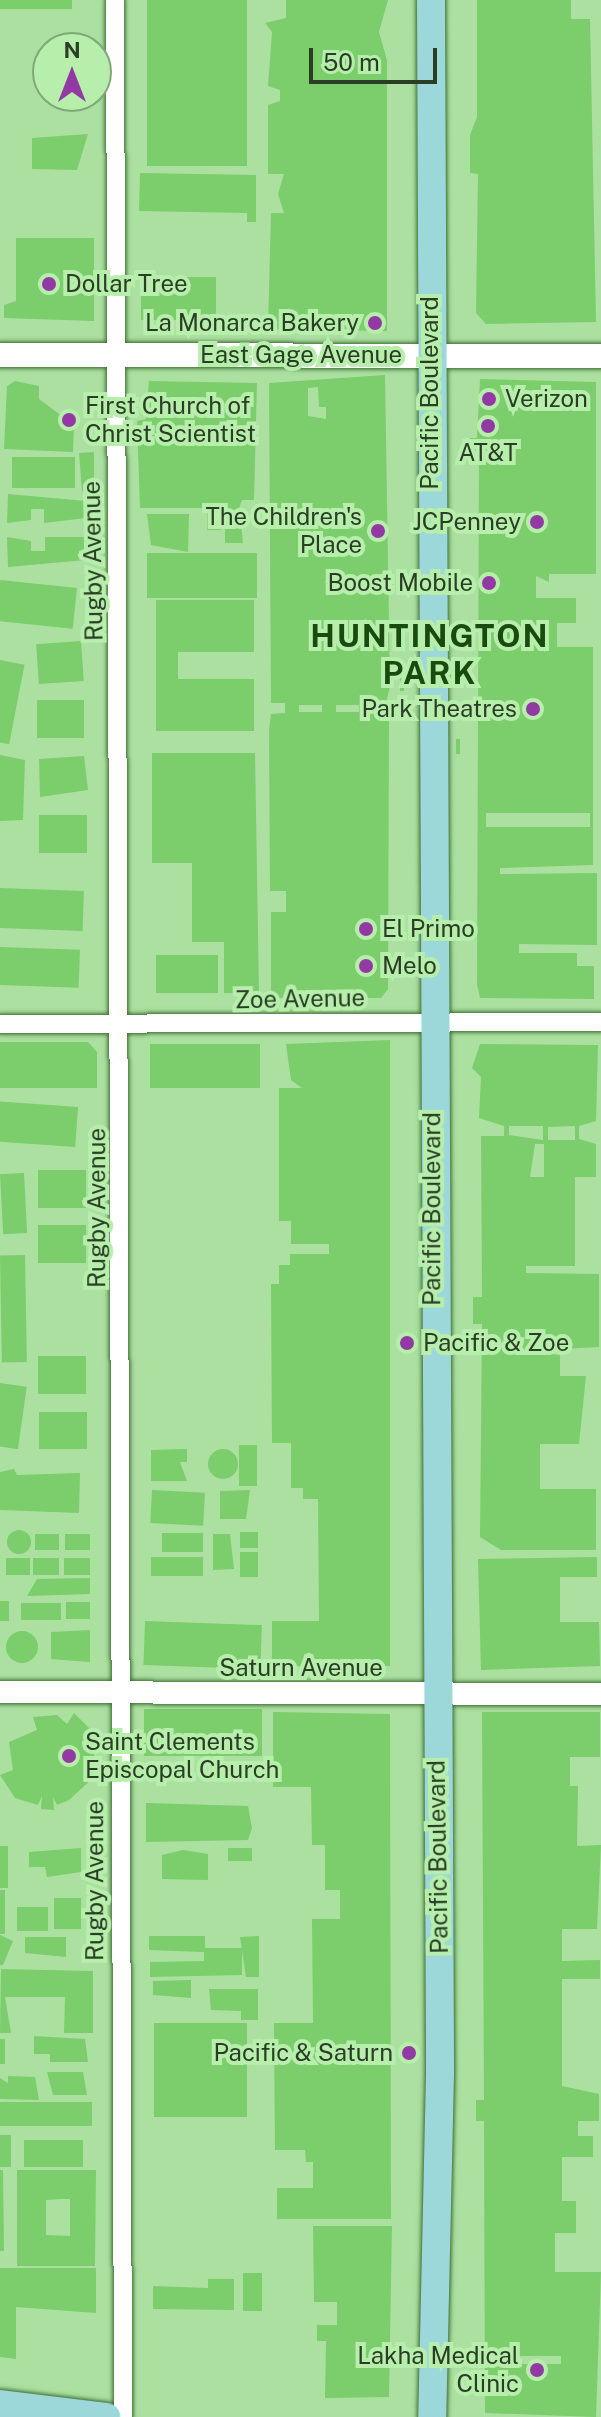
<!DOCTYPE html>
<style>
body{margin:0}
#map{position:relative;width:601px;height:2417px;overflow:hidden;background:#abe0a0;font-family:"Public Sans",sans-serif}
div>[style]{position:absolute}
.building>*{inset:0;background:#7ccd6c;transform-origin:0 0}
.round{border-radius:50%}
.roads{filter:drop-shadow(0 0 2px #3e6f34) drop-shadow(0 0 2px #3e6f34)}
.minor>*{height:18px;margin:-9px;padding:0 9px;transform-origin:9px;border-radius:9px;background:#fff}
.tertiary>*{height:22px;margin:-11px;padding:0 11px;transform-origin:11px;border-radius:11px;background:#fff}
.secondary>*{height:24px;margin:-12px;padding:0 12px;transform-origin:12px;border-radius:12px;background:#fff}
.primary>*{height:28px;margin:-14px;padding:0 14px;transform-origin:14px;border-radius:14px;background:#9cd7da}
.dots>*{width:22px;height:22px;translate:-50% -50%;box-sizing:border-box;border:4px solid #b7eeac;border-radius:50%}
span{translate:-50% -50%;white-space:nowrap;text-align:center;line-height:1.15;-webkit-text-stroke:8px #b7eeac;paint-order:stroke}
.poi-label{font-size:24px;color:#293e24}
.left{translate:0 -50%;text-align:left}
.right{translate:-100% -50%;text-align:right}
.street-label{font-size:24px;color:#293e24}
.district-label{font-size:32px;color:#194a0e;font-weight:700;letter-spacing:2px}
.north{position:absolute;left:32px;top:32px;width:80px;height:80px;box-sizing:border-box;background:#b7eeac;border:2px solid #7ea876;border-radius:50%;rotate:0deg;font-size:22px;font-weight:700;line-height:32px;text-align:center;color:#293e24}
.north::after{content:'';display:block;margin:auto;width:28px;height:36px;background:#9239a4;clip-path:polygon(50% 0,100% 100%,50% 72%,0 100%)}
.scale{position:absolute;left:309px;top:48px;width:128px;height:36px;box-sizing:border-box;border:4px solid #293e24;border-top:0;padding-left:10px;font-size:24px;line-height:28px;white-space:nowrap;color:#293e24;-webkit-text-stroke:6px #b7eeac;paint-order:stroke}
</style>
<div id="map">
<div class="building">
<i style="left:0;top:0;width:72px;height:9px"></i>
<i style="left:147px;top:0;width:100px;height:166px"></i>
<i style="clip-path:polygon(286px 0,388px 0,379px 32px,387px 60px,387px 331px,268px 329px,271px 213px,284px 213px,278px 194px,284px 174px,268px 174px,268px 105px,280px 101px,280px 90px,268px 86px,272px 32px,265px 23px,286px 18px)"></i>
<i style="clip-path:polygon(477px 0,571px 0,571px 19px,590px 19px,596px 322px,486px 324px,476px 313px,478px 174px,470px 173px,470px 135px,477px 117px)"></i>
<i style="clip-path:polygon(88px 134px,77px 170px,32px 169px,32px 138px)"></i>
<i style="clip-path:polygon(140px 173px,256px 175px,256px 222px,247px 222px,247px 213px,139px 211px)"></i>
<i style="clip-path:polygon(16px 238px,94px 238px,94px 321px,4px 318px,4px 305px,16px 301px)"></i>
<i style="left:141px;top:277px;width:75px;height:43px"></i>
<i style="clip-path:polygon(evenodd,385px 375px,390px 686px,386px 703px,373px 705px,373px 713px,389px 719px,388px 989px,381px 998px,271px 998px,271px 912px,286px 912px,286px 891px,270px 891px,269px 730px,271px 714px,285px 713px,285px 703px,271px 703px,269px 383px,385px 375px,318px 387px,319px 407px,326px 407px,326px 419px,308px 416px,308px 388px,318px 387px,385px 375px,299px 705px,322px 705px,322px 712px,299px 712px,299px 705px,385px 375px,336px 705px,359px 705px,359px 712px,336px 712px,336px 705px)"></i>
<i style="clip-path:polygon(evenodd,480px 379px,596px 382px,596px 574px,549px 574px,549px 582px,536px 576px,536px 598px,576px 598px,576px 623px,557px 623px,557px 647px,593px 647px,593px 865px,500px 868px,500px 874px,597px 873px,597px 945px,519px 944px,519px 953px,577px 953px,577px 966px,594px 966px,594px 999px,480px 998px,477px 984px,479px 456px,470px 456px,470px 438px,477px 438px,480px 379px,486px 813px,590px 813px,590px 827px,486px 827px,486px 813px)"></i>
<i style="clip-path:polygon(15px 381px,39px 386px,39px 399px,74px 425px,73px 452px,4px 449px,7px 386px)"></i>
<i style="clip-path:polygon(149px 381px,257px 383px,254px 500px,242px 500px,239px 508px,243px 543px,225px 543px,225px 508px,221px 530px,207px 530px,207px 508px,140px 508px,137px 421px,146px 419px)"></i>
<i style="clip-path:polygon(94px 452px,94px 491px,82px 491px,79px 453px)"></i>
<i style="left:75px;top:457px;width:31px;height:63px;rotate:90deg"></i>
<i style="clip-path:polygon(8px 494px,86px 501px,86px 518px,44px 523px,44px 509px,31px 509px,31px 520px,7px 523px)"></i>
<i style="clip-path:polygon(147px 514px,189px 514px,188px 552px,151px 545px)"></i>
<i style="clip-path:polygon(7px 537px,31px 541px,31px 551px,45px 551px,45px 537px,84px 537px,86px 560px,8px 567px)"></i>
<i style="left:147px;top:553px;width:110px;height:45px"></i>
<i style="left:77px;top:588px;width:41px;height:77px;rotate:96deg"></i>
<i style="clip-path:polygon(156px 600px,254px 600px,254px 652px,178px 652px,178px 679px,254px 679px,254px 731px,156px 731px)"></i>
<i style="left:81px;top:641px;width:40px;height:45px;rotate:86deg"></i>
<i style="left:0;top:660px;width:25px;height:81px;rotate:11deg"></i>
<i style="left:400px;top:675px;width:4px;height:16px"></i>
<i style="left:37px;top:700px;width:47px;height:38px"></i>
<i style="left:456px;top:739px;width:4px;height:15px"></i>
<i style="clip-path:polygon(152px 753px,255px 753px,259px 993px,224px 993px,224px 942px,192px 942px,192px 863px,152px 863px)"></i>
<i style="clip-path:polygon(0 755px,25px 760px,23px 820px,0 821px)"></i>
<i style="clip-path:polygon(84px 756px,88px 790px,40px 797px,39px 759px)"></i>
<i style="left:39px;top:815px;width:48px;height:38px"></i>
<i style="left:0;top:888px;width:84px;height:40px;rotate:2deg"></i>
<i style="left:0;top:947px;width:80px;height:38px;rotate:2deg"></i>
<i style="left:156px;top:955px;width:62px;height:38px"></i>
<i style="clip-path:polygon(390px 1040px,390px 1666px,272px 1666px,272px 1621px,319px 1621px,318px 1499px,303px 1499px,303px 1488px,291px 1488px,291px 1443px,272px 1443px,271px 1284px,279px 1284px,279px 1265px,290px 1265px,290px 1254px,329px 1254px,329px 1244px,291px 1244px,291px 1221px,279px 1221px,279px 1088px,302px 1088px,291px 1080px,286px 1044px)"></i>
<i style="clip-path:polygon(0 1042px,88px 1042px,97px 1052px,97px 1088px,0 1088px)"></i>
<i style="left:150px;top:1044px;width:110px;height:44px"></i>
<i style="clip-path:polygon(evenodd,480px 1044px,598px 1045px,596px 1121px,579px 1126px,579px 1139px,596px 1144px,596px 1177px,575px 1177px,575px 1266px,526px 1266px,526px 1273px,599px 1274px,599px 1347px,524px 1351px,560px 1355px,560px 1376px,586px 1376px,579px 1444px,540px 1444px,540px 1489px,596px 1489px,596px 1550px,501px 1550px,480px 1537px,482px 1324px,473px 1324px,473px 1297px,482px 1297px,481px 1136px,504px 1136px,504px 1126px,479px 1118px,481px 1077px,472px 1068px,480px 1044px,509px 1126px,543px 1126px,543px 1140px,509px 1135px,509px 1126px,480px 1044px,575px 1126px,575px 1140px,548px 1140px,548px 1127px,575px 1126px,480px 1044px,535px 1144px,544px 1144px,544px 1177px,530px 1177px,535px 1144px)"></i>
<i style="left:78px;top:1107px;width:40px;height:78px;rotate:94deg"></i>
<i style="left:38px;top:1170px;width:48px;height:38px"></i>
<i style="left:24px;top:1173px;width:60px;height:24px;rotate:87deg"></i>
<i style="left:38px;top:1225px;width:48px;height:38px"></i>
<i style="left:25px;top:1255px;width:107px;height:25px;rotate:89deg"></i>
<i style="left:38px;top:1356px;width:48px;height:38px"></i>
<i style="left:0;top:1383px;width:27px;height:63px;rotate:8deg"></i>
<i style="left:39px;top:1412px;width:48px;height:37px"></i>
<i style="left:239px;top:1445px;width:18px;height:41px"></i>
<i class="round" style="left:208px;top:1449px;width:30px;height:30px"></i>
<i style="clip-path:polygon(187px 1449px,187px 1462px,180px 1462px,187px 1481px,151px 1481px,151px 1450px)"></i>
<i style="clip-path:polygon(14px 1469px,17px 1475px,80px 1473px,79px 1513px,0 1510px,0 1472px)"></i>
<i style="left:152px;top:1490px;width:53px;height:33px;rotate:3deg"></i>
<i style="clip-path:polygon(250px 1490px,246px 1519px,220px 1519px,220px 1491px)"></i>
<i class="round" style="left:7px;top:1530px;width:24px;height:24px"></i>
<i style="left:258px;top:1532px;width:16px;height:18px;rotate:90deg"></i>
<i style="left:162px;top:1533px;width:41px;height:19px"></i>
<i style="left:35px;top:1534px;width:24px;height:16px"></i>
<i style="left:65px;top:1534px;width:25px;height:16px"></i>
<i style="clip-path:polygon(213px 1534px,230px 1534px,234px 1569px,213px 1570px)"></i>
<i style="left:240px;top:1552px;width:18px;height:25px"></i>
<i style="left:151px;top:1557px;width:52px;height:19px"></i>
<i style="clip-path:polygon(597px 1557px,597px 1577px,560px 1577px,560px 1622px,599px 1622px,600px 1666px,481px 1670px,478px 1559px)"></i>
<i style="left:6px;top:1558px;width:24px;height:17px"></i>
<i style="left:33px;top:1558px;width:26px;height:17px"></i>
<i style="left:64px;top:1558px;width:26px;height:17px"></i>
<i style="clip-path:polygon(90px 1578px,90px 1594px,27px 1596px,37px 1579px)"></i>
<i style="left:0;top:1601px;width:9px;height:20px"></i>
<i style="left:90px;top:1602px;width:17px;height:24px;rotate:90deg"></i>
<i style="left:21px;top:1603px;width:40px;height:17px"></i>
<i style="left:145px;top:1621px;width:117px;height:44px;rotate:2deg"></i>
<i style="clip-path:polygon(90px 1630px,90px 1662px,51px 1659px,51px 1632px)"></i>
<i class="round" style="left:6px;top:1631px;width:32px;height:32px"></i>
<i style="left:144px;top:1709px;width:118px;height:47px"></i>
<i style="clip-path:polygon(273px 1712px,390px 1714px,391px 2219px,277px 2219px,277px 2188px,313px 2188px,313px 2162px,306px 2162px,305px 2150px,275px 2150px,274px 2023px,313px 2023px,312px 1919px,340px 1919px,340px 1890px,325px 1890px,325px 1845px,312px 1845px,311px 1787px,273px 1787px)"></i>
<i style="clip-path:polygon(evenodd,482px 1712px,600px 1712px,600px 1757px,570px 1757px,570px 1786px,578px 1786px,577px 1846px,601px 1845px,597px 1929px,562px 1929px,562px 1961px,600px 1960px,600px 1979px,562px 1979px,562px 2086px,599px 2094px,599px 2121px,578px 2121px,578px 2136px,593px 2136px,593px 2157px,562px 2157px,562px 2201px,576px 2201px,576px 2233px,555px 2233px,555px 2272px,601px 2272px,596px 2417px,485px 2413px,484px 2121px,476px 2121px,476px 2100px,484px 2100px,482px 1712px,519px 2356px,561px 2356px,561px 2364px,519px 2364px,519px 2356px)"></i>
<i style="clip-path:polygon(74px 1713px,97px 1736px,86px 1743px,94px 1749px,94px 1777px,69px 1800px,57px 1805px,53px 1797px,54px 1810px,41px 1809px,42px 1796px,38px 1805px,15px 1798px,0 1775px,13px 1770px,9px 1742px,37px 1730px,33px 1717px,57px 1715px,67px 1724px)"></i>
<i style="clip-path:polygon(146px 1803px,248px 1806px,252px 1828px,248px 1840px,146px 1842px)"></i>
<i style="left:0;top:1846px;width:8px;height:42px"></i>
<i style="clip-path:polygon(81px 1848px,81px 1872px,47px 1877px,45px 1867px,29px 1867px,29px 1852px)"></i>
<i style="left:228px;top:1848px;width:24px;height:13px"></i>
<i style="clip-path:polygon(183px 1850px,208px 1854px,208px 1880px,162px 1879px,162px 1855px)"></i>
<i style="left:0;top:1890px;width:5px;height:44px"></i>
<i style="left:54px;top:1898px;width:27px;height:31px"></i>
<i style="left:17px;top:1907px;width:31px;height:24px"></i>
<i style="clip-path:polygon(0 1935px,13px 1941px,3px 1965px,0 1965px)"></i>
<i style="clip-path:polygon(149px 1936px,205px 1936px,205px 1948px,242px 1948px,242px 1975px,150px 1977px,150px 1962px,204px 1961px,204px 1952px,149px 1950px)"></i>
<i style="clip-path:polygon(259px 1936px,259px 1977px,246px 1977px,240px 1937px)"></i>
<i style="clip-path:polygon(25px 1937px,66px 1937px,66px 1957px,25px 1953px)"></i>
<i style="clip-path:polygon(1px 1969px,93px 1971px,93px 2033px,64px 2033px,65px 1997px,5px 1997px,11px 2033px,0 2033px)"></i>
<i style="clip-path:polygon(191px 1980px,191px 1998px,153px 1995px,153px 1981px)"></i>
<i style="clip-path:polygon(209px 1989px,258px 1989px,258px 2020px,241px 2020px,241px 2011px,211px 2010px)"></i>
<i style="left:154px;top:2023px;width:93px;height:94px"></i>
<i style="clip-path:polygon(34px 2036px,85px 2039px,88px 2062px,50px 2062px,50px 2054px,34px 2054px)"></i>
<i style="left:0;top:2039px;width:5px;height:25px"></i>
<i style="clip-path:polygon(47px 2072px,83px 2072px,87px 2095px,53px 2095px)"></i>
<i style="clip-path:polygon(8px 2076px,35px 2077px,39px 2100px,0 2099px,0 2078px,8px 2083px)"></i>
<i style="left:92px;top:2102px;width:24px;height:92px;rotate:90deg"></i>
<i style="left:0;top:2135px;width:11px;height:32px"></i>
<i style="left:24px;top:2140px;width:59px;height:27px"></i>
<i style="clip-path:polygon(0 2170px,3px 2170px,4px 2251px,0 2251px)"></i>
<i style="clip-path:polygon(evenodd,17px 2170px,96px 2170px,95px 2266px,17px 2266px,17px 2170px,60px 2199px,70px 2199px,70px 2236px,46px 2235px,46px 2200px,60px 2199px)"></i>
<i style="clip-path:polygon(313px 2226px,392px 2226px,389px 2397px,325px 2398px,326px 2341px,317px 2341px,317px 2325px,337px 2325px,337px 2302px,314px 2302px)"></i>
<i style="clip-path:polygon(0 2268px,96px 2268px,96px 2313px,16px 2307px,16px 2359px,0 2357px)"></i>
<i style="left:243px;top:2273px;width:19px;height:38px"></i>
<i style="clip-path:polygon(208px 2279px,234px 2279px,234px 2310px,153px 2309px,153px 2286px,208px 2288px)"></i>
</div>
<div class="roads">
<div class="minor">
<i style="left:115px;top:0;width:2417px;rotate:89.81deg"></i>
<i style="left:0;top:1024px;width:601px;rotate:-0.19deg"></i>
</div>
<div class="tertiary">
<i style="left:0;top:1692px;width:601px;rotate:0.19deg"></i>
</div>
<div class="secondary">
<i style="left:0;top:355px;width:601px;rotate:0.1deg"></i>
</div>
<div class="primary">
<i style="left:431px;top:0;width:2074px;rotate:89.75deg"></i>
<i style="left:440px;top:2074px;width:343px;rotate:91.3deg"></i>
<i style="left:0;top:2404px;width:107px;rotate:7deg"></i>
</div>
</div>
<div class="dots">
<i style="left:49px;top:284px;background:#9239a4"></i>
<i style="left:375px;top:323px;background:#9239a4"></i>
<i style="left:489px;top:399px;background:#9239a4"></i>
<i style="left:69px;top:420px;background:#9239a4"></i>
<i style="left:488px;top:426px;background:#9239a4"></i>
<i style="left:537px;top:522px;background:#9239a4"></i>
<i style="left:378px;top:531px;background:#9239a4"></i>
<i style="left:489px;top:583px;background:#9239a4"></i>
<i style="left:533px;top:709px;background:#9239a4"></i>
<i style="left:366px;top:929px;background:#9239a4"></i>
<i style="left:366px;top:966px;background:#9239a4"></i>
<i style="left:407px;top:1343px;background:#9239a4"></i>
<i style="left:69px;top:1756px;background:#9239a4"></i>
<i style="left:409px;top:2053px;background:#9239a4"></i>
<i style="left:537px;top:2370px;background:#9239a4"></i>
</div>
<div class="poi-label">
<span class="left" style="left:65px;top:284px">Dollar Tree</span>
<span class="right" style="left:359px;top:323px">La Monarca Bakery</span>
<span class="left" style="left:505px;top:399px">Verizon</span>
<span class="left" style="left:85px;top:420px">First Church of<br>Christ Scientist</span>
<span style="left:488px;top:453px">AT&amp;T</span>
<span class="right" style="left:362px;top:531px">The Children's<br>Place</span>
<span class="right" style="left:521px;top:522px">JCPenney</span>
<span class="right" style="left:473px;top:583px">Boost Mobile</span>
<span class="right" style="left:517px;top:709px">Park Theatres</span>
<span class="left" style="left:382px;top:929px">El Primo</span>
<span class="left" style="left:382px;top:966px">Melo</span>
<span class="left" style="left:423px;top:1343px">Pacific &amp; Zoe</span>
<span class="left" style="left:85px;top:1756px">Saint Clements<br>Episcopal Church</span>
<span class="right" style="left:393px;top:2053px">Pacific &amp; Saturn</span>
<span class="right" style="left:519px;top:2370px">Lakha Medical<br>Clinic</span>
</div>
<div class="street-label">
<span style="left:301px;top:355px">East Gage Avenue</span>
<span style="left:430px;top:393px;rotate:-90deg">Pacific Boulevard</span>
<span style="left:93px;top:561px;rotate:-91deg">Rugby Avenue</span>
<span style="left:300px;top:999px;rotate:-1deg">Zoe Avenue</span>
<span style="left:97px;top:1208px;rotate:-90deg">Rugby Avenue</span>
<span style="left:432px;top:1209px;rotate:-90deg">Pacific Boulevard</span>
<span style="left:301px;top:1668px">Saturn Avenue</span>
<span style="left:438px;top:1857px;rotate:-91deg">Pacific Boulevard</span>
<span style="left:95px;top:1881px;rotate:-90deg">Rugby Avenue</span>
</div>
<div class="district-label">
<span style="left:430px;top:655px">HUNTINGTON<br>PARK</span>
</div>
<div class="north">N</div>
<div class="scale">50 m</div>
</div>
